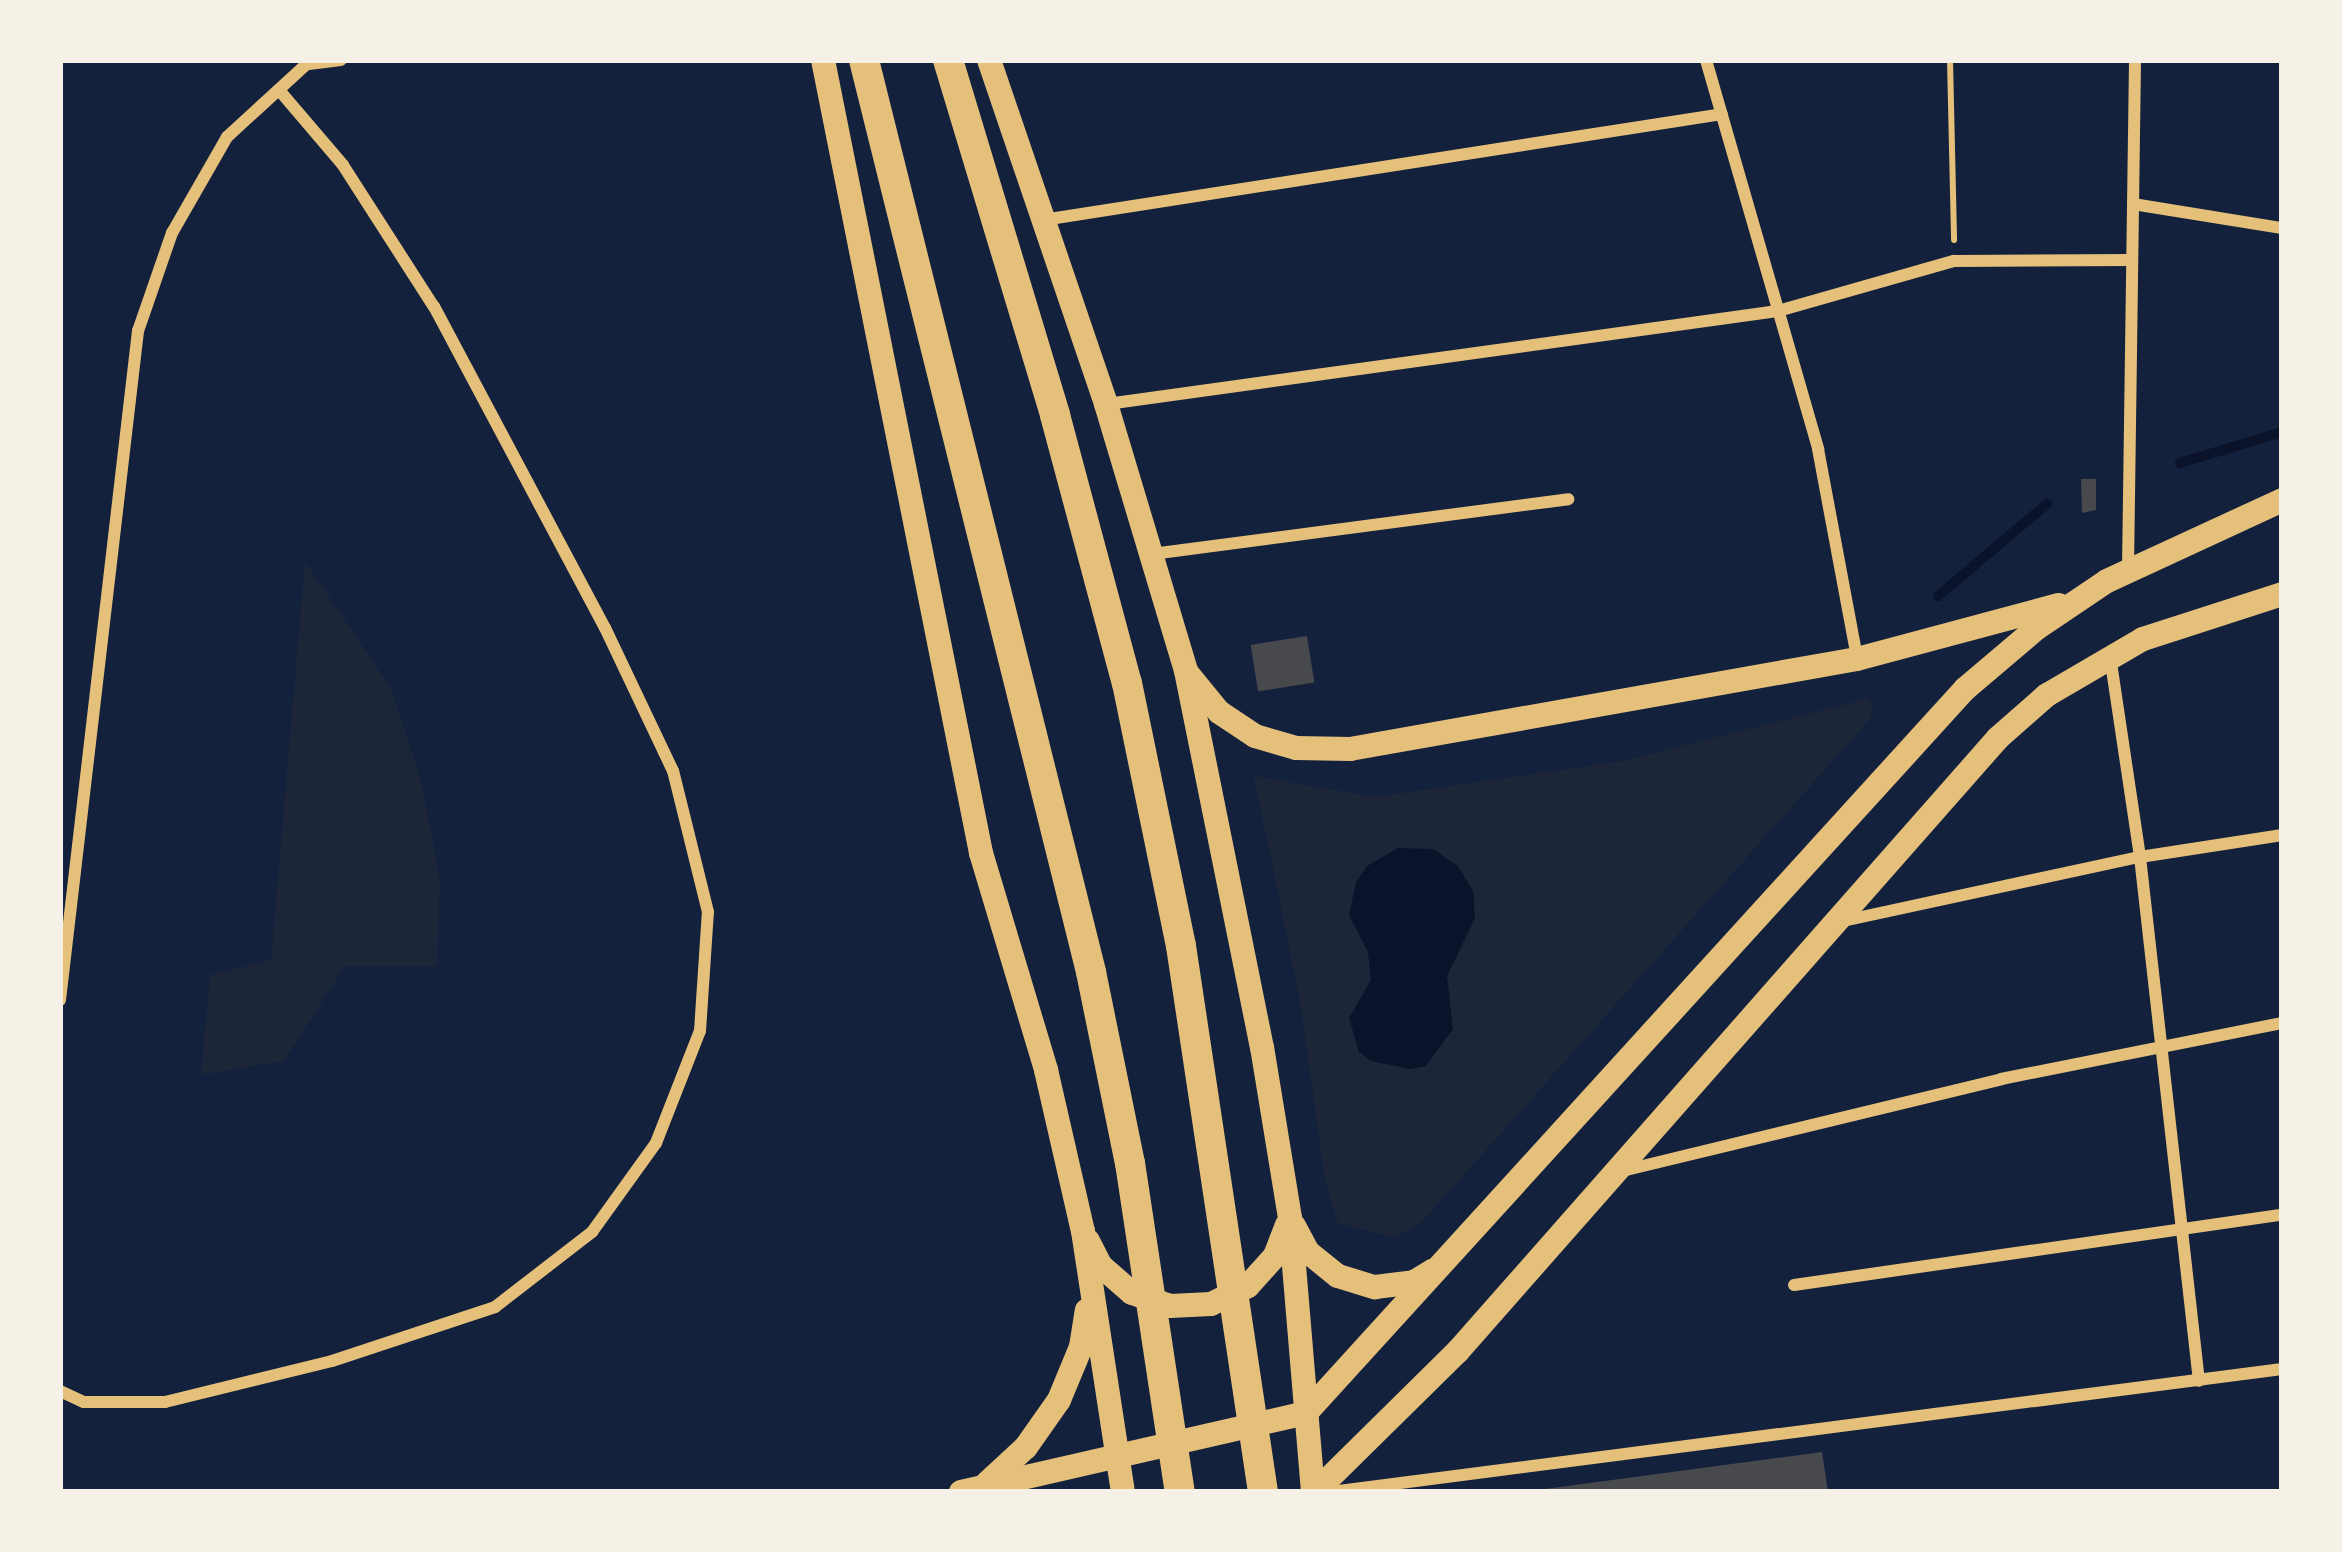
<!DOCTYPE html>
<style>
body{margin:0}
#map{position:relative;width:2342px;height:1552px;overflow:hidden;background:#14213d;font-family:Jost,sans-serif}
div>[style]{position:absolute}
.green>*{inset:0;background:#1d2539}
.water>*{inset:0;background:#0b132b}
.stream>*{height:10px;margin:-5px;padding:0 5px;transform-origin:5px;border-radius:5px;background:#0b132b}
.building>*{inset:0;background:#48494c;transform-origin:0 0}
.path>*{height:6px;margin:-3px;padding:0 3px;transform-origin:3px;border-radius:3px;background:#e5c07b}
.minor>*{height:12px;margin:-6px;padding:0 6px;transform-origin:6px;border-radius:6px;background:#e5c07b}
.secondary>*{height:24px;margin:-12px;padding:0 12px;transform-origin:12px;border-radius:12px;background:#e5c07b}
.primary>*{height:30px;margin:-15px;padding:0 15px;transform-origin:15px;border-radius:15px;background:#e5c07b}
span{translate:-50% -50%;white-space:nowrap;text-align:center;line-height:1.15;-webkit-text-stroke:12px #f6f1e7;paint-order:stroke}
.frame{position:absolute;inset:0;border:63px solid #f6f1e7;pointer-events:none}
</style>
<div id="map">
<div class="green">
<i style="clip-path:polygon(305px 561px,391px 689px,421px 780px,440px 881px,437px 966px,345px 966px,284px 1061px,201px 1075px,210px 975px,271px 960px)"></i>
<i style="clip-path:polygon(1867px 699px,1873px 705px,1871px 718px,1421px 1223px,1395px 1238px,1338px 1223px,1325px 1179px,1300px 1001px,1254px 776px,1375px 797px,1622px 761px)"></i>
</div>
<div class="water">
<i style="clip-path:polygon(1398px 848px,1433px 849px,1458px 866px,1473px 891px,1475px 918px,1447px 976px,1453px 1029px,1426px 1066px,1410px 1069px,1371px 1061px,1359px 1052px,1349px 1018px,1371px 980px,1368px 952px,1349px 915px,1356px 882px,1367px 866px)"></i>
</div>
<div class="stream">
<i style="left:2180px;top:463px;width:107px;rotate:-16.9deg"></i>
<i style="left:1938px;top:596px;width:143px;rotate:-40.2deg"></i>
</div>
<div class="building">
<i style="clip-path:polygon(2081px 479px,2096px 479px,2096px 510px,2082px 513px)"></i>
<i style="left:1307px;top:636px;width:47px;height:57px;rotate:81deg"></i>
<i style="clip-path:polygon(1822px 1452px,1828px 1492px,1546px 1492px,1545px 1489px)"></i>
</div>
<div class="path">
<i style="left:1950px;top:60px;width:180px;rotate:88.7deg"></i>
</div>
<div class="minor">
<i style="left:1706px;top:60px;width:405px;rotate:73.9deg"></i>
<i style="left:1818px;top:449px;width:213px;rotate:79.4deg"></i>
<i style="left:309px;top:64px;width:32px;rotate:-7deg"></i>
<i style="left:2133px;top:204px;width:151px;rotate:9.2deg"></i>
<i style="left:1043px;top:220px;width:687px;rotate:-8.87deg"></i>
<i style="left:1107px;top:404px;width:677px;rotate:-7.89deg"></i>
<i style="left:1778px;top:311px;width:183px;rotate:-15.9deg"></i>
<i style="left:1954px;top:261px;width:178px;rotate:-0.3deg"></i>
<i style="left:1152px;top:554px;width:420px;rotate:-7.5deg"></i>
<i style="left:2128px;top:569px;width:509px;rotate:-89.21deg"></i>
<i style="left:2110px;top:656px;width:203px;rotate:81.5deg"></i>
<i style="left:2140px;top:857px;width:527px;rotate:83.58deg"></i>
<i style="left:1843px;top:921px;width:304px;rotate:-12.2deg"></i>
<i style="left:2140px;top:857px;width:144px;rotate:-8.8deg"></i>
<i style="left:60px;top:1000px;width:674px;rotate:-83.35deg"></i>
<i style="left:138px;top:331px;width:104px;rotate:-70.9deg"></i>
<i style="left:172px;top:233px;width:111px;rotate:-60.2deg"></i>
<i style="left:227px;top:137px;width:114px;rotate:-42.5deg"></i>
<i style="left:1622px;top:1171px;width:390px;rotate:-13.6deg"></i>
<i style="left:2001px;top:1079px;width:287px;rotate:-11.3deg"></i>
<i style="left:1794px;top:1285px;width:493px;rotate:-8.2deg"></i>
<i style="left:60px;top:1391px;width:26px;rotate:25deg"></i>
<i style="left:84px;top:1402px;width:81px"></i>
<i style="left:165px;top:1402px;width:172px;rotate:-13.8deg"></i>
<i style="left:332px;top:1361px;width:172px;rotate:-18.3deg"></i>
<i style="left:495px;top:1307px;width:123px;rotate:-37.7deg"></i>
<i style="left:592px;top:1232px;width:110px;rotate:-54.3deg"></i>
<i style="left:656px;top:1143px;width:120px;rotate:-68.6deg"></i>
<i style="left:700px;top:1031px;width:119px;rotate:-86.2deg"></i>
<i style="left:708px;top:912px;width:145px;rotate:-103.9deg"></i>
<i style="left:673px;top:771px;width:158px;rotate:-115.4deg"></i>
<i style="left:605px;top:628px;width:364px;rotate:-118deg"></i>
<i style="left:434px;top:307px;width:169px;rotate:-122.7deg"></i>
<i style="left:343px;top:165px;width:99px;rotate:-130.5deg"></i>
<i style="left:1331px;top:1492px;width:959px;rotate:-7.37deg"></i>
</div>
<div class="secondary">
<i style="left:823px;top:60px;width:809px;rotate:78.73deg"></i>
<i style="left:981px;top:853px;width:227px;rotate:73.3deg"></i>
<i style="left:1046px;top:1070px;width:165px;rotate:77.1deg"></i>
<i style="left:1083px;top:1231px;width:264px;rotate:81.3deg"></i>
<i style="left:989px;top:60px;width:363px;rotate:71.2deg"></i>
<i style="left:1106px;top:404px;width:279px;rotate:73.3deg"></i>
<i style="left:1186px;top:671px;width:384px;rotate:78.6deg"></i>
<i style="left:1262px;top:1047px;width:173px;rotate:80.7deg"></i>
<i style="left:1290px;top:1218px;width:275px;rotate:85.2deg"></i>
<i style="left:1188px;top:674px;width:49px;rotate:50.8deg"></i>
<i style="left:1219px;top:712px;width:43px;rotate:33.7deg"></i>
<i style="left:1255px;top:736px;width:43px;rotate:16.3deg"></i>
<i style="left:1296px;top:748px;width:54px;rotate:1.1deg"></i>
<i style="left:1350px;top:749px;width:515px;rotate:-10.07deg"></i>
<i style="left:1857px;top:659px;width:209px;rotate:-15deg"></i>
<i style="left:1294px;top:1226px;width:30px;rotate:62deg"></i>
<i style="left:1308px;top:1252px;width:38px;rotate:39deg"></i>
<i style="left:1338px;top:1276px;width:39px;rotate:17deg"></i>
<i style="left:1375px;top:1287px;width:39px;rotate:-7deg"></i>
<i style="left:1414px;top:1282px;width:23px;rotate:-31deg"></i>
<i style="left:1088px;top:1241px;width:28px;rotate:63deg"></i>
<i style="left:1101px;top:1266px;width:41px;rotate:41.1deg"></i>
<i style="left:1132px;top:1293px;width:40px;rotate:18.9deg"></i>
<i style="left:1170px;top:1306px;width:41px;rotate:-2.8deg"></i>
<i style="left:1211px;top:1304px;width:41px;rotate:-25.9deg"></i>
<i style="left:1248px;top:1286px;width:40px;rotate:-48deg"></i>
<i style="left:1275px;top:1256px;width:33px;rotate:-69deg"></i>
<i style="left:1306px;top:1413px;width:979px;rotate:-47.69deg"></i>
<i style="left:1965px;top:689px;width:94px;rotate:-40.3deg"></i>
<i style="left:2037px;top:628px;width:84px;rotate:-33.9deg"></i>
<i style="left:2107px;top:581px;width:193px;rotate:-24.8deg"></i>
<i style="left:987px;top:1483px;width:53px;rotate:-42.7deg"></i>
<i style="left:1026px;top:1447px;width:57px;rotate:-54.9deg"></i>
<i style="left:1059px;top:1400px;width:57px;rotate:-67.5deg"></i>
<i style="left:1081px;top:1347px;width:37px;rotate:-81deg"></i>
<i style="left:961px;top:1492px;width:354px;rotate:-12.9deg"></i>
<i style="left:1315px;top:1492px;width:201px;rotate:-44.6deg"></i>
<i style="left:1458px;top:1351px;width:817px;rotate:-48.62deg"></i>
<i style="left:1998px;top:738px;width:65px;rotate:-41.3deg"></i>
<i style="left:2047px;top:695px;width:111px;rotate:-30.3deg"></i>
<i style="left:2143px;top:639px;width:146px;rotate:-17.9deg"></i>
</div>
<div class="primary">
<i style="left:864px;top:60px;width:940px;rotate:76.02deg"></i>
<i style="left:1091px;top:972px;width:195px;rotate:78.5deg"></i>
<i style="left:1130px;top:1163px;width:333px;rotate:81.4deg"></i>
<i style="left:948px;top:60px;width:371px;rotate:73.2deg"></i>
<i style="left:1055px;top:415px;width:278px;rotate:75deg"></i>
<i style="left:1127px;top:683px;width:268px;rotate:78.4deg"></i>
<i style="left:1181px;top:946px;width:552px;rotate:81.46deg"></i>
</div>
<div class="frame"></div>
</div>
